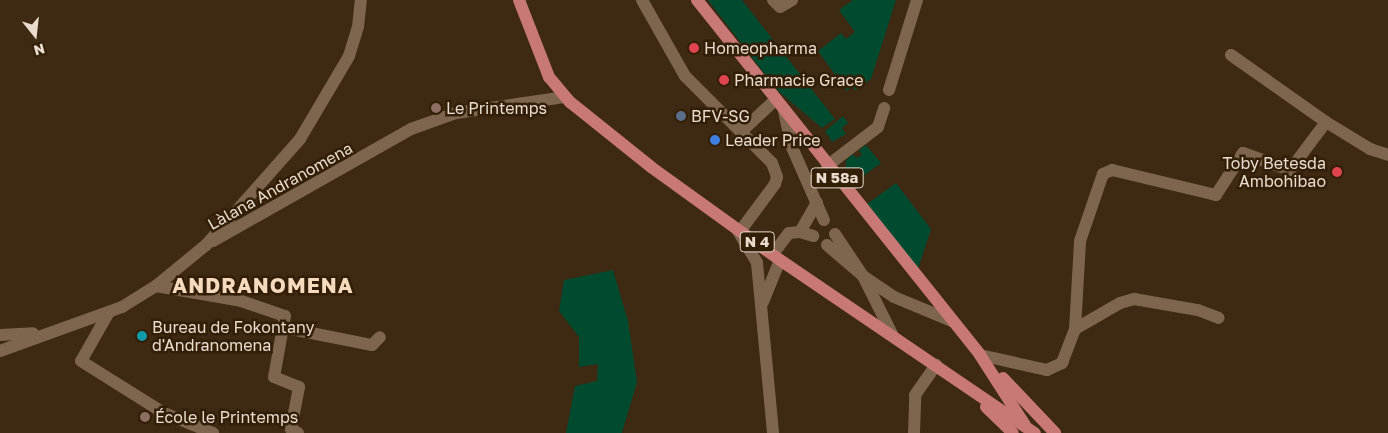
<!DOCTYPE html>
<meta charset="utf-8">
<style>
body{margin:0}
#map{position:relative;width:1388px;height:433px;overflow:hidden;background:#3e2912;font-family:"Golos Text",sans-serif}
div>[style]{position:absolute}
.green>*{inset:0;background:#004a30}
.minor>*{height:12px;margin:-6px;padding:0 6px;transform-origin:6px;border-radius:6px;background:#7e664e}
.major>*{height:12px;margin:-6px;padding:0 6px;transform-origin:6px;border-radius:6px;background:#c97975}
.dots>*{width:14px;height:14px;translate:-50% -50%;box-sizing:border-box;border:2px solid #331f08;border-radius:50%}
span{translate:-50% -50%;white-space:nowrap;text-align:center;line-height:1.15;-webkit-text-stroke:5px #331f08;paint-order:stroke}
.shield-label span{padding:1px 4px;background:#331f08;border:1px solid;border-radius:4px;-webkit-text-stroke-width:0}
.shield-label{font-size:15px;color:#e9dcce;font-weight:700}
.poi-label{font-size:16px;color:#e9dcce}
.left{translate:0 -50%;text-align:left}
.right{translate:-100% -50%;text-align:right}
.street-label{font-size:16px;color:#e9dcce}
.district-label{font-size:21px;color:#f5dabe;font-weight:700;letter-spacing:1px}
.north{position:absolute;left:10px;top:10px;width:50px;height:50px;-webkit-text-stroke:4px #331f08;paint-order:stroke;rotate:164deg;font-size:14px;font-weight:700;line-height:20px;text-align:center;color:#e9dcce}
.north::after{content:'';display:block;margin:auto;width:18px;height:22px;background:#e9dcce;clip-path:polygon(50% 0,100% 100%,50% 72%,0 100%)}
</style>
<div id="map">
<div class="green">
<i style="clip-path:polygon(708px 0,742px 0,835px 119px,822px 128px,777px 90px)"></i>
<i style="clip-path:polygon(853px 0,896px 0,871px 79px,855px 90px,852px 87px,847px 91px,818px 51px,841px 33px,846px 39px,855px 32px,839px 10px)"></i>
<i style="clip-path:polygon(843px 116px,848px 123px,842px 128px,846px 134px,832px 142px,825px 131px)"></i>
<i style="clip-path:polygon(866px 145px,881px 163px,855px 182px,846px 169px,846px 160px,853px 154px,856px 158px,862px 155px,859px 150px)"></i>
<i style="clip-path:polygon(896px 183px,931px 229px,918px 269px,867px 204px)"></i>
<i style="clip-path:polygon(613px 270px,628px 321px,637px 382px,622px 433px,566px 433px,575px 386px,597px 381px,598px 364px,579px 367px,579px 337px,559px 311px,564px 280px)"></i>
</div>
<div class="minor">
<i style="left:642px;top:0;width:87px;rotate:60.5deg"></i>
<i style="left:685px;top:76px;width:123px;rotate:45deg"></i>
<i style="left:772px;top:163px;width:15px;rotate:70deg"></i>
<i style="left:777px;top:177px;width:7px;rotate:106deg"></i>
<i style="left:775px;top:184px;width:57px;rotate:126.5deg"></i>
<i style="left:773px;top:0;width:10px;rotate:45deg"></i>
<i style="left:780px;top:7px;width:14px;rotate:-30deg"></i>
<i style="left:1231px;top:55px;width:116px;rotate:35.2deg"></i>
<i style="left:1326px;top:122px;width:52px;rotate:31.5deg"></i>
<i style="left:1370px;top:149px;width:19px;rotate:18deg"></i>
<i style="left:889px;top:90px;width:94px;rotate:-72.7deg"></i>
<i style="left:784px;top:111px;width:35px;rotate:78deg"></i>
<i style="left:791px;top:145px;width:82px;rotate:66.3deg"></i>
<i style="left:741px;top:132px;width:47px;rotate:-43.3deg"></i>
<i style="left:827px;top:166px;width:64px;rotate:-37.4deg"></i>
<i style="left:878px;top:127px;width:20px;rotate:-72deg"></i>
<i style="left:738px;top:231px;width:37px;rotate:59deg"></i>
<i style="left:757px;top:263px;width:171px;rotate:84.6deg"></i>
<i style="left:800px;top:232px;width:34px;rotate:-60deg"></i>
<i style="left:835px;top:234px;width:50px;rotate:56.3deg"></i>
<i style="left:863px;top:276px;width:37px;rotate:34deg"></i>
<i style="left:894px;top:297px;width:63px;rotate:22.5deg"></i>
<i style="left:213px;top:241px;width:227px;rotate:-29.5deg"></i>
<i style="left:411px;top:129px;width:48px;rotate:-19.6deg"></i>
<i style="left:456px;top:113px;width:109px;rotate:-8.4deg"></i>
<i style="left:827px;top:245px;width:48px;rotate:40.7deg"></i>
<i style="left:863px;top:276px;width:67px;rotate:63.4deg"></i>
<i style="left:773px;top:254px;width:26px;rotate:-53deg"></i>
<i style="left:789px;top:233px;width:11px;rotate:-5deg"></i>
<i style="left:800px;top:232px;width:14px;rotate:17deg"></i>
<i style="left:156px;top:286px;width:86px;rotate:10deg"></i>
<i style="left:241px;top:301px;width:46px;rotate:18.8deg"></i>
<i style="left:285px;top:316px;width:62px;rotate:100.2deg"></i>
<i style="left:274px;top:377px;width:27px;rotate:22deg"></i>
<i style="left:299px;top:387px;width:43px;rotate:100.8deg"></i>
<i style="left:291px;top:429px;width:8px;rotate:30deg"></i>
<i style="left:763px;top:302px;width:45px;rotate:-68deg"></i>
<i style="left:109px;top:312px;width:56px;rotate:119.7deg"></i>
<i style="left:81px;top:361px;width:98px;rotate:32.1deg"></i>
<i style="left:164px;top:413px;width:53px;rotate:22.2deg"></i>
<i style="left:281px;top:327px;width:93px;rotate:11.2deg"></i>
<i style="left:372px;top:345px;width:11px;rotate:-45deg"></i>
<i style="left:1075px;top:329px;width:52px;rotate:-30deg"></i>
<i style="left:1120px;top:303px;width:15px;rotate:-16deg"></i>
<i style="left:1134px;top:299px;width:65px;rotate:9.8deg"></i>
<i style="left:1198px;top:310px;width:22px;rotate:21deg"></i>
<i style="left:0;top:335px;width:33px;rotate:-3deg"></i>
<i style="left:0;top:351px;width:130px;rotate:-19.8deg"></i>
<i style="left:122px;top:307px;width:40px;rotate:-32deg"></i>
<i style="left:156px;top:286px;width:65px;rotate:-39.4deg"></i>
<i style="left:206px;top:245px;width:142px;rotate:-48.4deg"></i>
<i style="left:300px;top:139px;width:96px;rotate:-59.4deg"></i>
<i style="left:349px;top:56px;width:30px;rotate:-73deg"></i>
<i style="left:358px;top:27px;width:27px;rotate:-84deg"></i>
<i style="left:980px;top:355px;width:69px;rotate:12.6deg"></i>
<i style="left:1047px;top:370px;width:17px;rotate:-25deg"></i>
<i style="left:1062px;top:363px;width:36px;rotate:-69deg"></i>
<i style="left:1075px;top:329px;width:88px;rotate:-86.7deg"></i>
<i style="left:1080px;top:241px;width:71px;rotate:-71.1deg"></i>
<i style="left:1103px;top:174px;width:10px;rotate:-24deg"></i>
<i style="left:1112px;top:170px;width:107px;rotate:13.5deg"></i>
<i style="left:1216px;top:195px;width:50px;rotate:-57.3deg"></i>
<i style="left:1243px;top:153px;width:50px;rotate:19.9deg"></i>
<i style="left:1290px;top:170px;width:60px;rotate:-53.1deg"></i>
<i style="left:914px;top:433px;width:38px;rotate:-88deg"></i>
<i style="left:915px;top:395px;width:37px;rotate:-55deg"></i>
</div>
<div class="major">
<i style="left:519px;top:0;width:83px;rotate:68.7deg"></i>
<i style="left:549px;top:77px;width:33px;rotate:50deg"></i>
<i style="left:570px;top:102px;width:104px;rotate:38.7deg"></i>
<i style="left:651px;top:167px;width:159px;rotate:35.8deg"></i>
<i style="left:780px;top:260px;width:308px;rotate:34.2deg"></i>
<i style="left:697px;top:0;width:454px;rotate:51.4deg"></i>
<i style="left:980px;top:355px;width:83px;rotate:57.3deg"></i>
<i style="left:1003px;top:378px;width:76px;rotate:46.6deg"></i>
<i style="left:986px;top:407px;width:37px;rotate:44deg"></i>
</div>
<div class="dots">
<i style="left:694px;top:48px;background:#e0444e"></i>
<i style="left:724px;top:80px;background:#e0444e"></i>
<i style="left:436px;top:108px;background:#8d6e63"></i>
<i style="left:681px;top:116px;background:#5c6f8a"></i>
<i style="left:715px;top:140px;background:#3f7fe0"></i>
<i style="left:1337px;top:172px;background:#e0444e"></i>
<i style="left:142px;top:336px;background:#0f9aa8"></i>
<i style="left:145px;top:417px;background:#8d6e63"></i>
</div>
<div class="shield-label">
<span style="left:837px;top:178px">N 58a</span>
<span style="left:757px;top:242px">N 4</span>
</div>
<div class="poi-label">
<span class="left" style="left:704px;top:48px">Homeopharma</span>
<span class="left" style="left:734px;top:80px">Pharmacie Grace</span>
<span class="left" style="left:446px;top:108px">Le Printemps</span>
<span class="left" style="left:691px;top:116px">BFV-SG</span>
<span class="left" style="left:725px;top:140px">Leader Price</span>
<span class="right" style="left:1326px;top:172px">Toby Betesda<br>Ambohibao</span>
<span class="left" style="left:152px;top:336px">Bureau de Fokontany<br>d'Andranomena</span>
<span class="left" style="left:155px;top:417px">École le Printemps</span>
</div>
<div class="street-label">
<span style="left:280px;top:186px;rotate:-29deg">Làlana Andranomena</span>
</div>
<div class="district-label">
<span style="left:263px;top:285px">ANDRANOMENA</span>
</div>
<div class="north">N</div>
</div>
